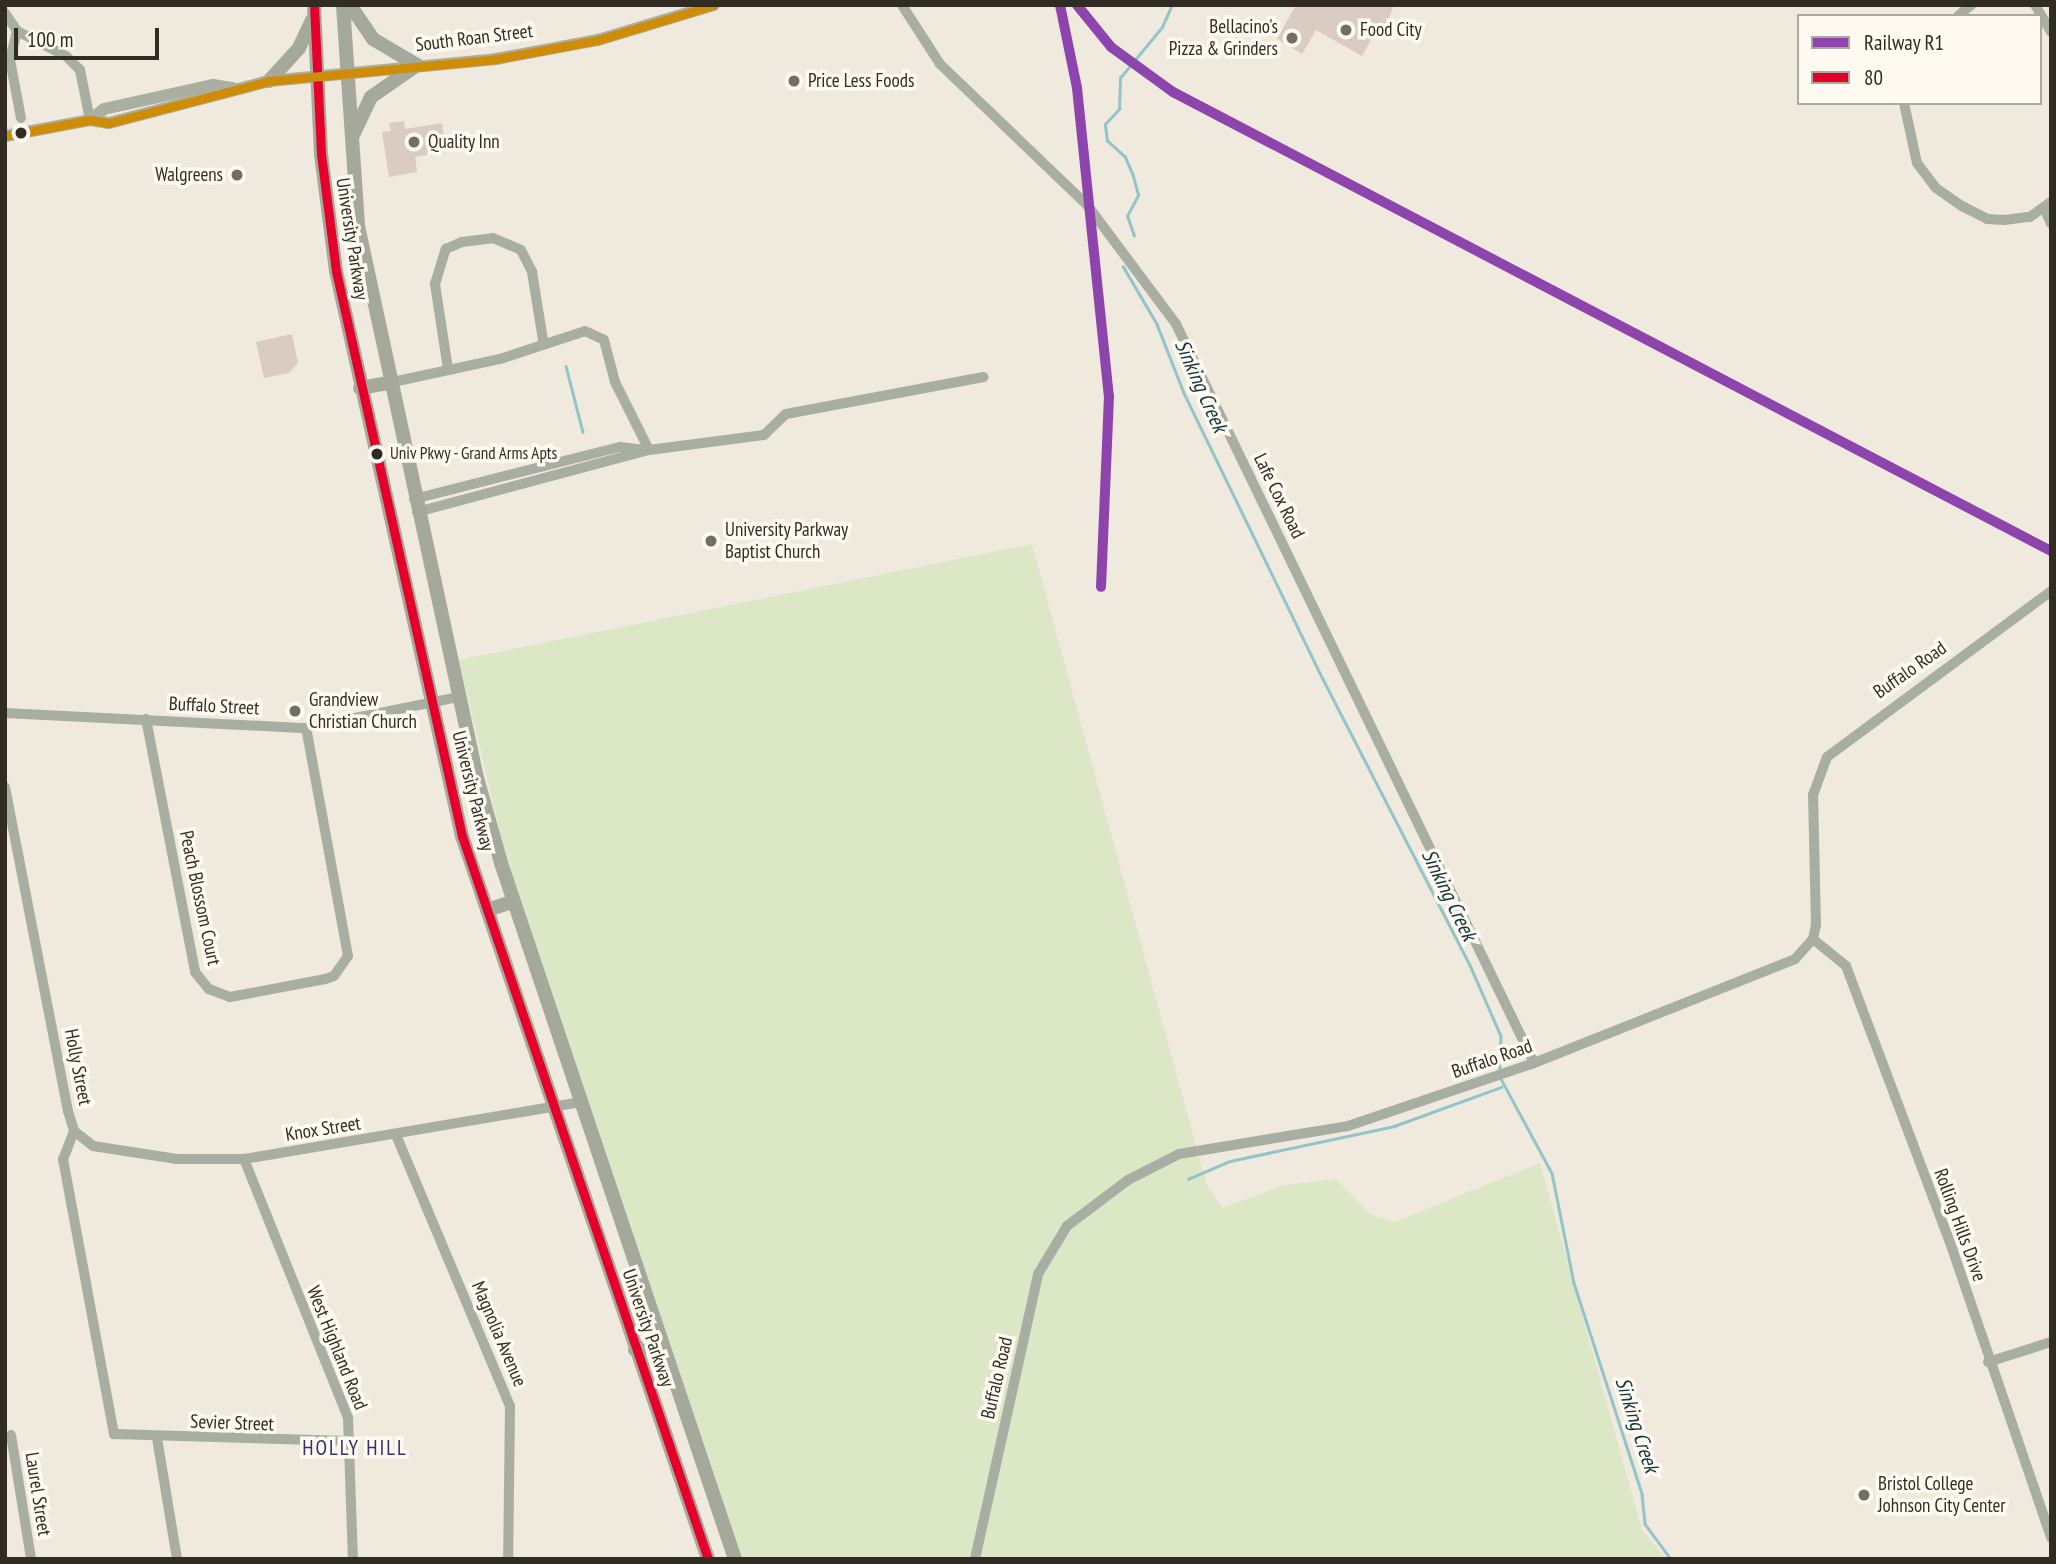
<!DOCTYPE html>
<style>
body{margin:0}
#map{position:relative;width:2056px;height:1564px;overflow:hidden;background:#f0e9dd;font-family:"PT Sans Narrow",sans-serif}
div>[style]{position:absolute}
.green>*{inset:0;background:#dbe7c5}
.stream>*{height:2.5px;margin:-1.25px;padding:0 1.25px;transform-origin:1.25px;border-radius:1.25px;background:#92c4c9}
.building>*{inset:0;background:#dbccc3}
.minor>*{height:10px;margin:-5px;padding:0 5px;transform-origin:5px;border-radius:5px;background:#a9aea2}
.major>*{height:12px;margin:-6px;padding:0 6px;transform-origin:6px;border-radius:6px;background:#abafa1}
.highway>*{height:14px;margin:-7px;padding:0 7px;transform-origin:7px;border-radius:7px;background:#a5a99c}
.bus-1>*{height:9px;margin:-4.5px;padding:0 4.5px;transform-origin:4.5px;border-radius:4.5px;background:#e4002b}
.bus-2>*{height:9px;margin:-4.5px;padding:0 4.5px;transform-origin:4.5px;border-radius:4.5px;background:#cf8d07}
.rail-1>*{height:10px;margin:-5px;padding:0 5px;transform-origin:5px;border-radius:5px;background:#8e44ad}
.dots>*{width:19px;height:19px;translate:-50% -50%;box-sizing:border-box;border:4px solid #fffaf1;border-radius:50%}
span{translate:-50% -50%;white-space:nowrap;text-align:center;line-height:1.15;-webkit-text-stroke:7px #fffaf1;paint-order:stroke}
.bus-label{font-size:17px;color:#302b23}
.left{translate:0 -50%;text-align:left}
.poi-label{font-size:19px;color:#302b23}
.right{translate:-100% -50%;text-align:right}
.street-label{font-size:19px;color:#302b23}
.water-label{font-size:21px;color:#11363c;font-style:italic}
.neighbourhood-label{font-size:21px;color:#31326d;letter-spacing:2px}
.frame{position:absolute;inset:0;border:7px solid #302b23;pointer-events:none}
.legend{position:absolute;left:1797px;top:14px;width:245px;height:91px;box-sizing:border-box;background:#fffaf1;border:2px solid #aca79f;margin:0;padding:9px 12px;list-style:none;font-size:21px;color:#302b23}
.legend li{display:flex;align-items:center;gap:14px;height:35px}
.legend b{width:35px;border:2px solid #aca79f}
.scale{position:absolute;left:14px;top:28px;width:145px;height:32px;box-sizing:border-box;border:4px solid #302b23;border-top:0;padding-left:9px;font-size:21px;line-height:24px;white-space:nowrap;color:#302b23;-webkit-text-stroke:5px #fffaf1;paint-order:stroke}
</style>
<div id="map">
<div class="green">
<i style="clip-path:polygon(1032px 544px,1207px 1186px,1223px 1208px,1284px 1185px,1336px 1179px,1371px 1215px,1395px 1222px,1540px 1163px,1642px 1530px,1666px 1559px,742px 1559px,505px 853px,459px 660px)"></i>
</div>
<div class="stream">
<i style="left:1134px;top:236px;width:21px;rotate:-109deg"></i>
<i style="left:1127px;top:216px;width:24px;rotate:-62deg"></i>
<i style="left:1138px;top:195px;width:20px;rotate:-105deg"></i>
<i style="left:1133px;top:176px;width:21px;rotate:-113deg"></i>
<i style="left:1125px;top:157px;width:24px;rotate:-138deg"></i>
<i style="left:1107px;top:141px;width:17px;rotate:-97deg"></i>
<i style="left:1105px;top:124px;width:21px;rotate:-47deg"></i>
<i style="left:1119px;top:109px;width:31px;rotate:-88deg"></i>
<i style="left:1120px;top:78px;width:66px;rotate:-50.5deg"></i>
<i style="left:1162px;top:27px;width:24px;rotate:-66deg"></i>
<i style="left:1123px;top:266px;width:67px;rotate:59.6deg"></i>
<i style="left:1157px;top:324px;width:74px;rotate:68.6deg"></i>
<i style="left:1184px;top:393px;width:318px;rotate:64.1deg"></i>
<i style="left:1323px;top:679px;width:322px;rotate:62.8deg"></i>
<i style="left:1470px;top:965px;width:77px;rotate:66.4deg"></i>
<i style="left:1501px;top:1036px;width:34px;rotate:92deg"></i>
<i style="left:566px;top:366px;width:68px;rotate:75.6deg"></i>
<i style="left:1500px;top:1077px;width:109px;rotate:61.6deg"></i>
<i style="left:1552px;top:1173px;width:112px;rotate:78.7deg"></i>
<i style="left:1574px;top:1283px;width:222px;rotate:72.1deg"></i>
<i style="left:1642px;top:1494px;width:30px;rotate:84deg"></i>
<i style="left:1645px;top:1524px;width:44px;rotate:53.4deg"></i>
<i style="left:1188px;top:1179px;width:46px;rotate:-23.2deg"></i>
<i style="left:1230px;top:1161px;width:168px;rotate:-12deg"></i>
<i style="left:1394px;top:1126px;width:114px;rotate:-20deg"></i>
</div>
<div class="building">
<i style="clip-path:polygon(1296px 5px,1394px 5px,1384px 31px,1378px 27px,1362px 56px,1316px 30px,1302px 54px,1277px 39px)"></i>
<i style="clip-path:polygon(404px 121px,405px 129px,442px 123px,446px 152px,415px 157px,417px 172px,389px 177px,382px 132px,391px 131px,389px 123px)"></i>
<i style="clip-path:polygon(292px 334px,298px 363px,289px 373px,264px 378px,256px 342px)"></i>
</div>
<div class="minor">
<i style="left:902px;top:5px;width:70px;rotate:57.2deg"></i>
<i style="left:940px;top:64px;width:205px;rotate:43.8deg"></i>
<i style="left:1088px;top:206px;width:147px;rotate:53.3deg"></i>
<i style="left:1176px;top:324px;width:821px;rotate:64.15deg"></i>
<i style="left:2035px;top:5px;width:31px;rotate:59deg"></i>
<i style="left:5px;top:13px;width:22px;rotate:56deg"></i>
<i style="left:17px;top:31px;width:55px;rotate:27deg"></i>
<i style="left:66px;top:56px;width:20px;rotate:45deg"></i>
<i style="left:80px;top:70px;width:51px;rotate:78.7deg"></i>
<i style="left:1958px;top:16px;width:17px;rotate:-40deg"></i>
<i style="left:17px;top:31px;width:30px;rotate:104deg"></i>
<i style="left:10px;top:60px;width:59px;rotate:79.3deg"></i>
<i style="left:1904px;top:103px;width:61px;rotate:77.8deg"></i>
<i style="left:1917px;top:163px;width:31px;rotate:53deg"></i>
<i style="left:1936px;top:188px;width:32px;rotate:35deg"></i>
<i style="left:1962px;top:206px;width:28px;rotate:27deg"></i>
<i style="left:1987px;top:219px;width:17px;rotate:3deg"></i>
<i style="left:2004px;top:220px;width:26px;rotate:-7deg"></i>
<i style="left:2030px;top:217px;width:26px;rotate:-36deg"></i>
<i style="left:2044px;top:208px;width:17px;rotate:66deg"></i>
<i style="left:448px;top:369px;width:86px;rotate:-98.7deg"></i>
<i style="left:435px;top:284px;width:37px;rotate:-73deg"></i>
<i style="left:446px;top:249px;width:17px;rotate:-24deg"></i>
<i style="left:462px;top:242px;width:31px;rotate:-7deg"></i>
<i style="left:493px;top:238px;width:30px;rotate:23deg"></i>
<i style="left:521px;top:250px;width:25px;rotate:63deg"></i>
<i style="left:532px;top:272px;width:69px;rotate:80.8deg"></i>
<i style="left:388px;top:383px;width:115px;rotate:-12.1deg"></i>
<i style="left:500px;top:359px;width:89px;rotate:-18.2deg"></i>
<i style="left:585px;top:331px;width:21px;rotate:25deg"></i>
<i style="left:604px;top:340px;width:43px;rotate:75.3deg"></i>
<i style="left:615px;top:382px;width:76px;rotate:63.4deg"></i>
<i style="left:414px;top:499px;width:212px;rotate:-14.2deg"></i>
<i style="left:620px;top:447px;width:25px;rotate:7deg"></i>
<i style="left:417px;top:512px;width:240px;rotate:-15deg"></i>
<i style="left:649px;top:450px;width:116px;rotate:-7.4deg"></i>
<i style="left:764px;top:435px;width:30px;rotate:-44deg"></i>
<i style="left:786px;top:414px;width:201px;rotate:-10.6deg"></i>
<i style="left:5px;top:713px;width:301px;rotate:2.9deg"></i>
<i style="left:306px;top:728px;width:156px;rotate:-11.5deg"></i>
<i style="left:146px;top:719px;width:258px;rotate:79deg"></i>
<i style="left:195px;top:972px;width:22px;rotate:51deg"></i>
<i style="left:209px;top:989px;width:22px;rotate:21deg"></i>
<i style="left:230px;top:997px;width:97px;rotate:-10.7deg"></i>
<i style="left:325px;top:979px;width:9px;rotate:-18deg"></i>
<i style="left:334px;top:976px;width:24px;rotate:-55deg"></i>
<i style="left:348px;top:956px;width:232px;rotate:-100.4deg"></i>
<i style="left:5px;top:787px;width:330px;rotate:79deg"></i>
<i style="left:68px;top:1111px;width:21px;rotate:73deg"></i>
<i style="left:74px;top:1131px;width:24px;rotate:38deg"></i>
<i style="left:93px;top:1146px;width:85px;rotate:8.8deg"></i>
<i style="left:177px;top:1159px;width:67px"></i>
<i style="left:244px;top:1159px;width:342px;rotate:-9.6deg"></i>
<i style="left:1813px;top:939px;width:43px;rotate:39.3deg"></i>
<i style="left:1846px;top:966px;width:304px;rotate:69.4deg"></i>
<i style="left:1953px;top:1251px;width:303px;rotate:71.1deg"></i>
<i style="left:74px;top:1131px;width:30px;rotate:111deg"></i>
<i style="left:63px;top:1159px;width:280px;rotate:79.5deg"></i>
<i style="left:114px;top:1434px;width:236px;rotate:1.7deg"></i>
<i style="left:396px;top:1135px;width:294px;rotate:67.2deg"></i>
<i style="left:510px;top:1406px;width:153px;rotate:90.7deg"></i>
<i style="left:244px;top:1159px;width:279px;rotate:68.1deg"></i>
<i style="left:348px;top:1418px;width:141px;rotate:88deg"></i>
<i style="left:1988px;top:1362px;width:66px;rotate:-17.6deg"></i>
<i style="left:11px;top:1435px;width:126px;rotate:80.8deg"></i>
<i style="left:157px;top:1438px;width:123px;rotate:80.6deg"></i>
<i style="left:975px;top:1559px;width:292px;rotate:-77.5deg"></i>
<i style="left:1038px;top:1274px;width:56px;rotate:-58.9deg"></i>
<i style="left:1067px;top:1226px;width:76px;rotate:-37deg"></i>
<i style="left:1128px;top:1180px;width:57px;rotate:-27deg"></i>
<i style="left:1179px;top:1154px;width:171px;rotate:-9.4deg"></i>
<i style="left:1348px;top:1126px;width:196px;rotate:-18.7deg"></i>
<i style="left:1534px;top:1063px;width:281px;rotate:-21.7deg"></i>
<i style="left:1795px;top:959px;width:27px;rotate:-48deg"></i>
<i style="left:1813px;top:939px;width:14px;rotate:-78deg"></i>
<i style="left:1816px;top:925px;width:130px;rotate:-91.3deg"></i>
<i style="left:1813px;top:795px;width:40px;rotate:-69.8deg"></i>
<i style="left:1827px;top:757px;width:279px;rotate:-36.5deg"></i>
</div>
<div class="major">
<i style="left:90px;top:120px;width:18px;rotate:-38deg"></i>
<i style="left:104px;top:109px;width:112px;rotate:-12.4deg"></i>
<i style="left:213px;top:85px;width:20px;rotate:9deg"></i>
<i style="left:5px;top:136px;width:86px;rotate:-10.7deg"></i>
<i style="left:90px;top:120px;width:19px;rotate:9deg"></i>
<i style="left:109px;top:123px;width:165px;rotate:-14.7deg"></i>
<i style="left:269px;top:81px;width:228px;rotate:-5.5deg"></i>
<i style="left:496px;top:59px;width:104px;rotate:-10.6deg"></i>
<i style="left:598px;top:40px;width:121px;rotate:-16.8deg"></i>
</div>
<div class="highway">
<i style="left:314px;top:5px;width:149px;rotate:87.3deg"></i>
<i style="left:321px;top:154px;width:118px;rotate:82.7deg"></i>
<i style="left:336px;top:271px;width:579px;rotate:77.43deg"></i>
<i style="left:462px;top:836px;width:764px;rotate:71.21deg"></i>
<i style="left:343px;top:5px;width:222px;rotate:86.1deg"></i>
<i style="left:358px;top:226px;width:565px;rotate:77.83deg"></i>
<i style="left:477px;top:778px;width:88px;rotate:74.2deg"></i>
<i style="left:501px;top:863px;width:734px;rotate:71.42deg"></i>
<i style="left:350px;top:5px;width:41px;rotate:55.9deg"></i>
<i style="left:373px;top:39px;width:51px;rotate:30.6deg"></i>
<i style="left:417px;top:65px;width:56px;rotate:145.2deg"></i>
<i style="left:371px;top:97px;width:42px;rotate:115.3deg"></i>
<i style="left:269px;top:81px;width:45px;rotate:-47.7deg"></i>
<i style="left:299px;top:48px;width:31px;rotate:-65deg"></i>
<i style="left:360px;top:388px;width:28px;rotate:-10deg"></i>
<i style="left:487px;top:910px;width:28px;rotate:-18deg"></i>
<i style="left:635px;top:1350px;width:27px;rotate:-15deg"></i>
</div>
<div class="bus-1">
<i style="left:314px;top:5px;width:149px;rotate:87.3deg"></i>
<i style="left:321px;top:154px;width:118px;rotate:82.7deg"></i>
<i style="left:336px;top:271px;width:579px;rotate:77.43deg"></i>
<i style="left:462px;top:836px;width:764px;rotate:71.21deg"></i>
</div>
<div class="bus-2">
<i style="left:5px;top:136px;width:86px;rotate:-10.7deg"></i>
<i style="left:90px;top:120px;width:19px;rotate:9deg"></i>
<i style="left:109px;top:123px;width:165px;rotate:-14.7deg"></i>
<i style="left:269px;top:81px;width:228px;rotate:-5.5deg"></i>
<i style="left:496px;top:59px;width:104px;rotate:-10.6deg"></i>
<i style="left:598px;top:40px;width:121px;rotate:-16.8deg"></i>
</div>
<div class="rail-1">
<i style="left:1060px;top:5px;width:85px;rotate:78.4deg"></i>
<i style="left:1077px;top:88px;width:310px;rotate:84.1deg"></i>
<i style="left:1109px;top:396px;width:191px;rotate:92.4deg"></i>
<i style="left:1077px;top:5px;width:54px;rotate:51deg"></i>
<i style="left:1111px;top:47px;width:77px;rotate:36deg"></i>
<i style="left:1173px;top:92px;width:991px;rotate:27.6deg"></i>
</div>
<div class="dots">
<i style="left:1346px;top:30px;background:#736e64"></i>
<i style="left:1292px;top:38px;background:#736e64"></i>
<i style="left:794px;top:81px;background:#736e64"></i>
<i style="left:21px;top:133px;background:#302b23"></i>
<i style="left:414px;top:142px;background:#736e64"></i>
<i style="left:237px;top:175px;background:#736e64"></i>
<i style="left:377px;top:454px;background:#302b23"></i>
<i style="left:711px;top:541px;background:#736e64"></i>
<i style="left:295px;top:711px;background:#736e64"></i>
<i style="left:1864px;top:1495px;background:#736e64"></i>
</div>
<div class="bus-label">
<span class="left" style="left:390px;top:454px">Univ Pkwy - Grand Arms Apts</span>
</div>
<div class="poi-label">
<span class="right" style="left:1278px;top:38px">Bellacino's<br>Pizza &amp; Grinders</span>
<span class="left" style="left:1360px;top:30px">Food City</span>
<span class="left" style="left:808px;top:81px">Price Less Foods</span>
<span class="left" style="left:428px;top:142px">Quality Inn</span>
<span class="right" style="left:223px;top:175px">Walgreens</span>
<span class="left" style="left:725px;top:541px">University Parkway<br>Baptist Church</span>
<span class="left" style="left:309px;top:711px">Grandview<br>Christian Church</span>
<span class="left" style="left:1878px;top:1495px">Bristol College<br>Johnson City Center</span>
</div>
<div class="street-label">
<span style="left:474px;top:38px;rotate:-7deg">South Roan Street</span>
<span style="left:352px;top:239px;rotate:81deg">University Parkway</span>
<span style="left:1279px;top:496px;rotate:64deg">Lafe Cox Road</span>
<span style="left:1910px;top:670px;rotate:-35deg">Buffalo Road</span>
<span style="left:214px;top:706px;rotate:3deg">Buffalo Street</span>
<span style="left:473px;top:791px;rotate:76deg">University Parkway</span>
<span style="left:200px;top:898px;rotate:78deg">Peach Blossom Court</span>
<span style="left:1492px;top:1059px;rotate:-19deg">Buffalo Road</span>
<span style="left:78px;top:1067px;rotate:79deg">Holly Street</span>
<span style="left:323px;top:1129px;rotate:-9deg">Knox Street</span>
<span style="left:1960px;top:1225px;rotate:70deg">Rolling Hills Drive</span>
<span style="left:648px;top:1328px;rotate:71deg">University Parkway</span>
<span style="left:499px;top:1334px;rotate:67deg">Magnolia Avenue</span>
<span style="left:337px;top:1348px;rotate:68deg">West Highland Road</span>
<span style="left:997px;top:1378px;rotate:-77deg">Buffalo Road</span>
<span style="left:232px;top:1423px;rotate:2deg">Sevier Street</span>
<span style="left:38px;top:1494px;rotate:81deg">Laurel Street</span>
</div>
<div class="water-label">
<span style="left:1201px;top:386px;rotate:66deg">Sinking Creek</span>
<span style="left:1449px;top:895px;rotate:64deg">Sinking Creek</span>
<span style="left:1637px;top:1425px;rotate:72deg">Sinking Creek</span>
</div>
<div class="neighbourhood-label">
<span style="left:355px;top:1448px">HOLLY HILL</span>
</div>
<div class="frame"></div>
<ul class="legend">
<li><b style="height:9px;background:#8e44ad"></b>Railway R1</li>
<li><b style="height:9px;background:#e4002b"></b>80</li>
</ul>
<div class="scale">100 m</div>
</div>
